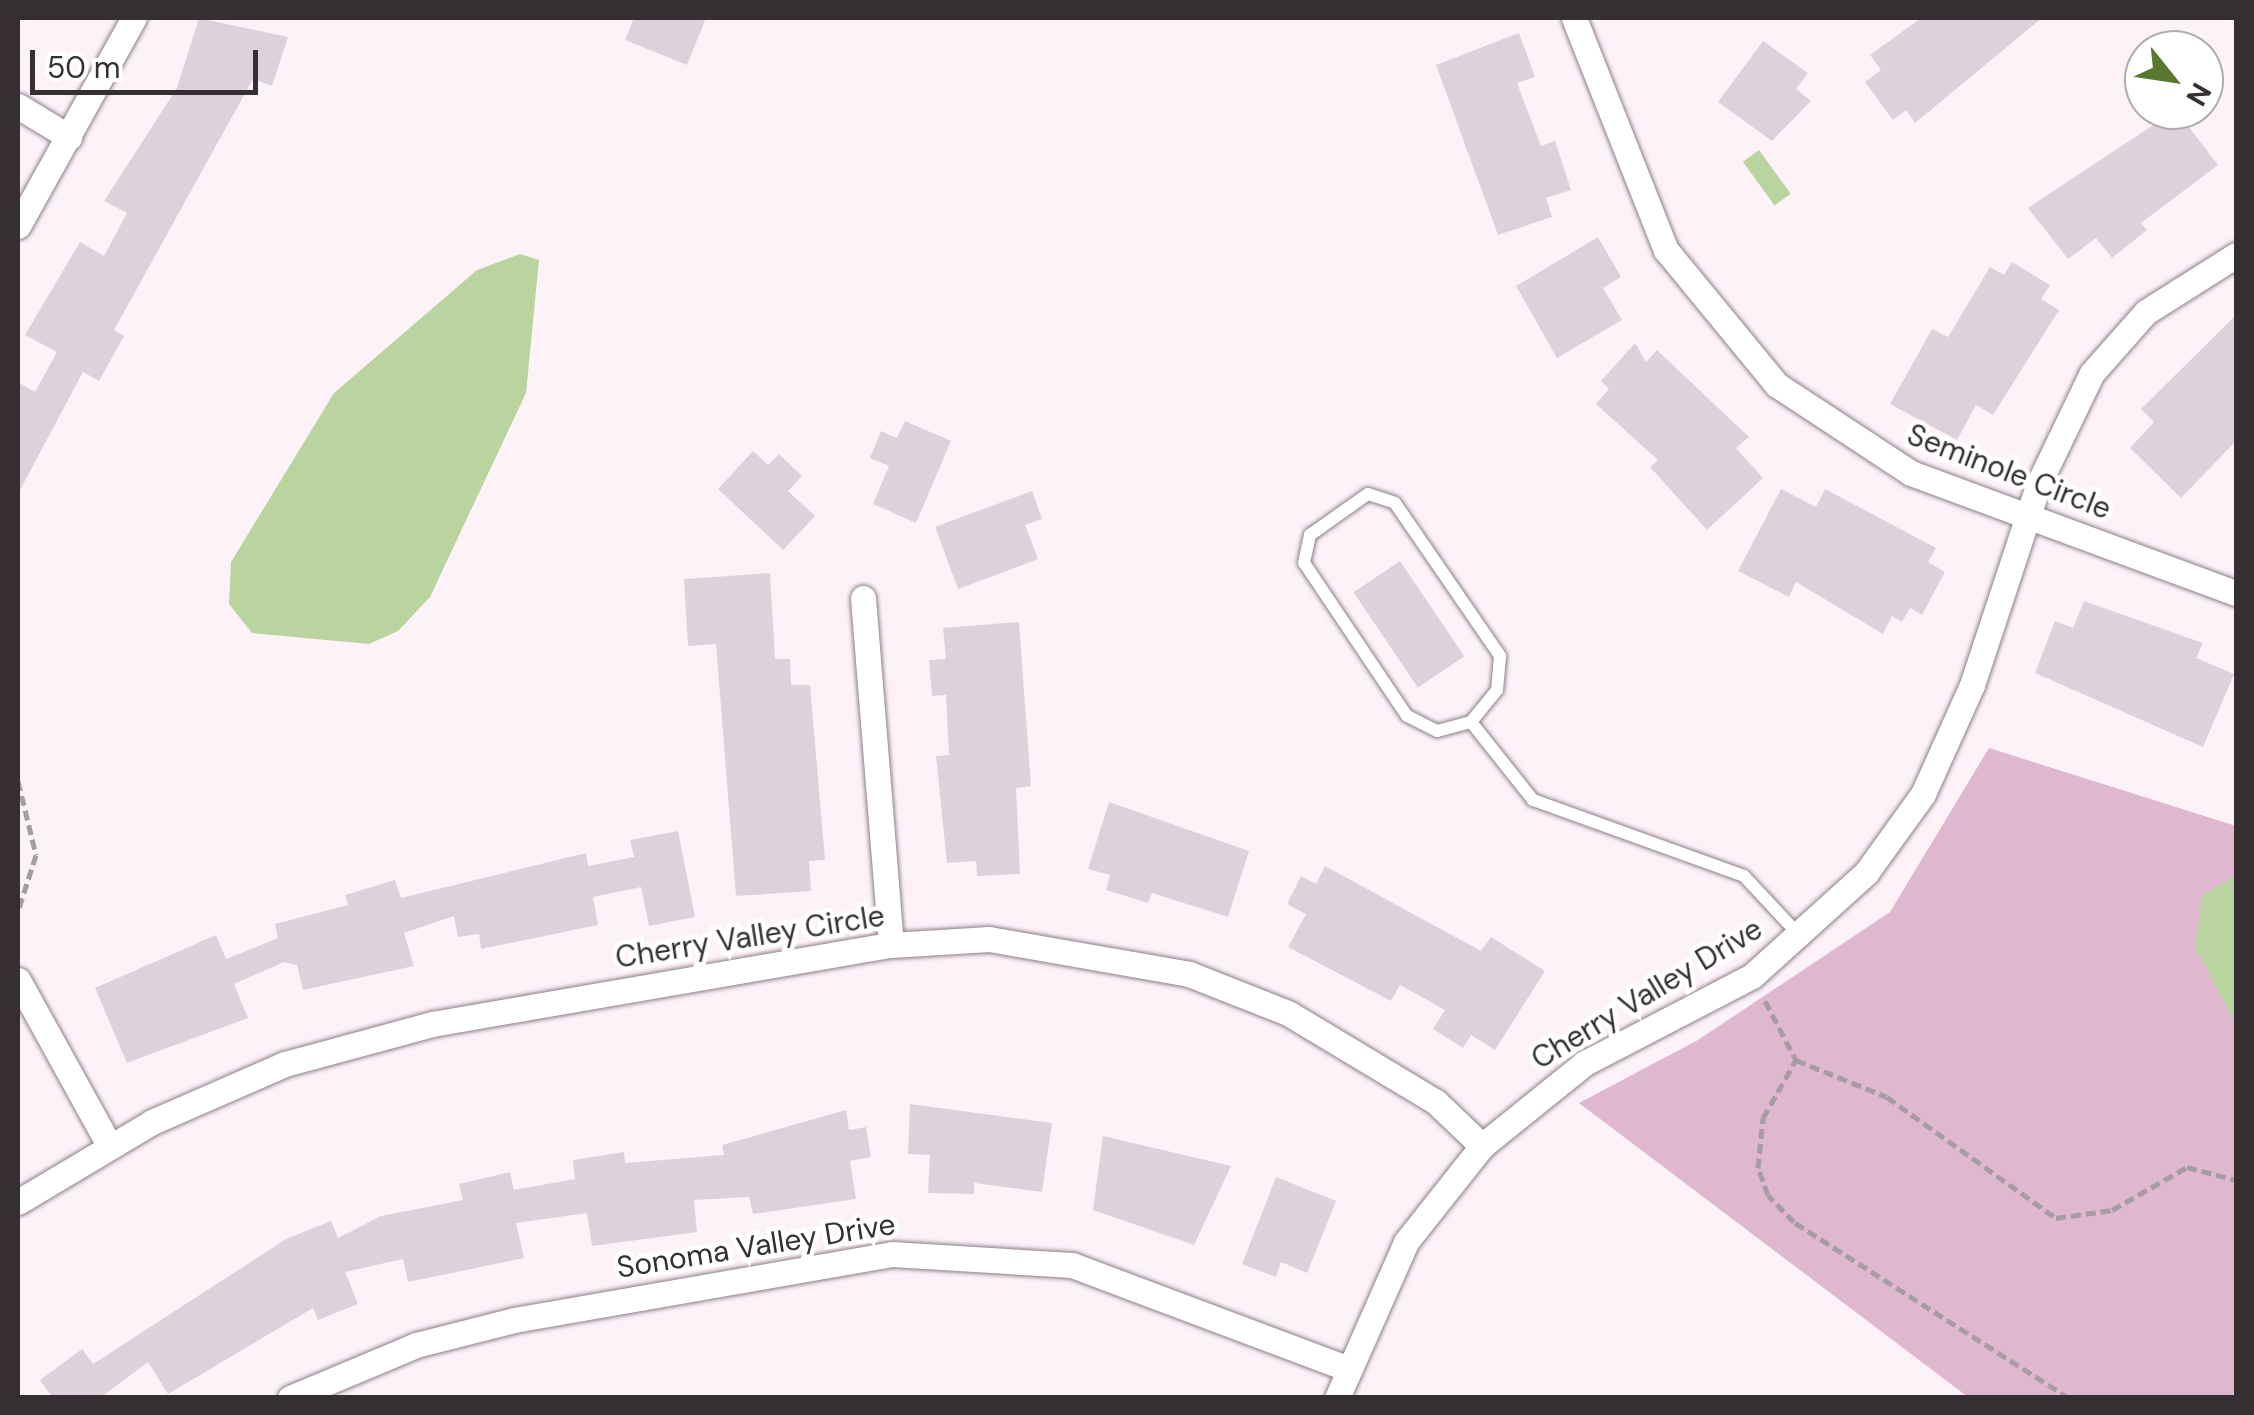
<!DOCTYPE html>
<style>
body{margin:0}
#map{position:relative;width:2254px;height:1415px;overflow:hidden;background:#fef2f9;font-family:"DM Sans",sans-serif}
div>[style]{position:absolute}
.green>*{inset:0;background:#dfb7cf}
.water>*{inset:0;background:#bad49f;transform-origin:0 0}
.building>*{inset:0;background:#dfd1d9;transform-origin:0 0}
.path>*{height:5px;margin-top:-2.5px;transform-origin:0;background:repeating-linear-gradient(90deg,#a69ca2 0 10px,transparent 0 15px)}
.roads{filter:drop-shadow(0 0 2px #8c7f87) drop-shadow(0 0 2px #8c7f87)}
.lane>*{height:12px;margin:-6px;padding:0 6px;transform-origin:6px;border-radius:6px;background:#fff}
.street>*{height:25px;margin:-12.5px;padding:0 12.5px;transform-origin:12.5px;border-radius:12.5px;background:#fff}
span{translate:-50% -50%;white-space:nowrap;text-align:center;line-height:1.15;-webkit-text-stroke:9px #fff;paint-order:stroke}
.street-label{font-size:30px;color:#352f33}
.frame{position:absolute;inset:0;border:20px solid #352f33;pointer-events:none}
.north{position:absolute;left:2124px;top:30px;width:100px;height:100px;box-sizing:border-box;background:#fff;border:2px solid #aeacad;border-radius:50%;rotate:120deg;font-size:28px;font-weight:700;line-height:40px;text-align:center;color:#352f33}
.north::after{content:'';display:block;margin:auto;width:35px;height:45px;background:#59782f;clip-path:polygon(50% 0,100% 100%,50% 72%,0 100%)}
.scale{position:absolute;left:30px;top:50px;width:228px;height:45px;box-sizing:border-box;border:5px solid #352f33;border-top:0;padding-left:12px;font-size:30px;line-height:35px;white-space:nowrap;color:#352f33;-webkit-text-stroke:8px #fff;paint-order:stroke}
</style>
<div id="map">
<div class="green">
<i style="clip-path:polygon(1989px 748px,2236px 826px,2236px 1397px,1968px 1397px,1579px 1103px,1698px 1040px,1890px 912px)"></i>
</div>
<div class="water">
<i style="left:1759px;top:150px;width:54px;height:20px;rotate:54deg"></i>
<i style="clip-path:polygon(520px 254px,539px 260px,526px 393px,430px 597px,398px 631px,369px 644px,252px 633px,229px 604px,231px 562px,334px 393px,477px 270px)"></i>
<i style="clip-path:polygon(2236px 876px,2236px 1025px,2195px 947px,2202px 895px)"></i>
</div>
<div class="building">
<i style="clip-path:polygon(199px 18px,288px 37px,272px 86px,253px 79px,114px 330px,124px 336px,99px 381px,83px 372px,18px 494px,18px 382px,35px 392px,57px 352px,25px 335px,80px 242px,104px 256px,127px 213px,104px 201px,177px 88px)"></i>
<i style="clip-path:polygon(634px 18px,706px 18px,687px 65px,625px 40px)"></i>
<i style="clip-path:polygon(1921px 18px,2042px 18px,1915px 123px,1906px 110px,1893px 120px,1865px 82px,1881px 70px,1870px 55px)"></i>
<i style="clip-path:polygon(1519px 33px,1535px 77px,1517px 83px,1541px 146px,1555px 141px,1571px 190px,1546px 198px,1552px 217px,1498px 235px,1436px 65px)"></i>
<i style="clip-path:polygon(1763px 41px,1808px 73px,1796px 89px,1811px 101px,1772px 141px,1718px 102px)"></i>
<i style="clip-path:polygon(2176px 110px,2218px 165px,2141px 223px,2147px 230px,2112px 258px,2096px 238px,2068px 259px,2028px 208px)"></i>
<i style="clip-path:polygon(1598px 237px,1621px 277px,1603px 288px,1622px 320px,1557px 358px,1516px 286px)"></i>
<i style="clip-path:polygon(2012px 262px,2050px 285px,2041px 299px,2059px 310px,1993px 415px,1976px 405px,1957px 440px,1890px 404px,1932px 329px,1948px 337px,1990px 267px,2004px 275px)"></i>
<i style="clip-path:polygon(2236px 315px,2236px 441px,2181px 498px,2130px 448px,2154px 422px,2141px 409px)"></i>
<i style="clip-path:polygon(1635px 343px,1646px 362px,1657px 350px,1749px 437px,1736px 448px,1763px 478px,1707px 530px,1650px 467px,1658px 460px,1596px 404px,1609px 389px,1601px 381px)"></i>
<i style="clip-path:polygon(905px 421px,951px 441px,916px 523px,873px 504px,889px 466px,870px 458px,881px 431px,897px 438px)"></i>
<i style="clip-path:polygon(753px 451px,768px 465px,779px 454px,802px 476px,788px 491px,815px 516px,783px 550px,718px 489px)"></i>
<i style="clip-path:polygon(1781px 489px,1816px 507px,1825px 489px,1936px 548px,1928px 562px,1945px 572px,1922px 615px,1910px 608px,1902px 622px,1892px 616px,1883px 634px,1796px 582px,1789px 597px,1738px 571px)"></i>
<i style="clip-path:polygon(1032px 491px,1042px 519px,1025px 525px,1038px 559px,958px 589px,935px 527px)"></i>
<i style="left:1400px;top:561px;width:115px;height:56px;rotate:56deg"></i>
<i style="clip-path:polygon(770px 573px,775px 659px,790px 659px,791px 685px,810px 685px,825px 860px,809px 861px,811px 891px,736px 896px,716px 644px,688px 646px,684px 579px)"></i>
<i style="clip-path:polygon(2084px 601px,2203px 643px,2196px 658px,2234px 674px,2203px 747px,2035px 673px,2055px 621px,2073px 628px)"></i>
<i style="clip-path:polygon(1019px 622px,1031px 786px,1016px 788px,1020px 874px,977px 876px,976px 861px,947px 863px,936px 756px,949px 755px,946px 695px,932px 696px,929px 660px,946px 659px,943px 628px)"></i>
<i style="clip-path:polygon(1109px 802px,1249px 851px,1228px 917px,1152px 893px,1148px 903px,1106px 890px,1110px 875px,1088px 869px)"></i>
<i style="clip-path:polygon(678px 831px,695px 917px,649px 926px,641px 887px,593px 897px,598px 925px,481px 949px,479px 934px,458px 937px,454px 916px,404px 933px,414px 966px,303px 990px,297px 965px,284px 962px,234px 984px,248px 1018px,127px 1063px,95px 988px,216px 935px,226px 959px,278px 938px,275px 924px,348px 905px,345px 895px,395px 880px,401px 898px,586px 853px,588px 866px,634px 857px,630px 840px)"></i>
<i style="clip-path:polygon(1325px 866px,1481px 951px,1491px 937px,1545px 971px,1495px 1050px,1471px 1035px,1463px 1048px,1433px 1029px,1445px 1010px,1400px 985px,1391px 1001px,1288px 947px,1306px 914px,1287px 904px,1301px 876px,1316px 884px)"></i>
<i style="clip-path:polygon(910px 1104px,1052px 1123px,1042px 1192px,974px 1183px,974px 1194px,928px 1193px,930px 1155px,908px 1154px)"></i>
<i style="clip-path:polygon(846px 1110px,849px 1130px,866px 1127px,871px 1157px,850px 1161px,856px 1199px,753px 1214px,749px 1197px,694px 1200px,697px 1232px,592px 1246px,587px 1213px,516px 1223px,524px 1258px,408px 1282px,403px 1259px,345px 1272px,358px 1304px,318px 1320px,313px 1308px,168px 1394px,148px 1362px,100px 1398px,53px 1398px,40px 1380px,82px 1349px,93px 1364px,286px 1239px,331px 1221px,338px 1238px,381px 1216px,463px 1200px,459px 1184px,510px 1172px,514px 1190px,575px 1179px,573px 1160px,624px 1152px,625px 1163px,724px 1155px,722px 1145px)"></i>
<i style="clip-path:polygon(1103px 1136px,1231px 1166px,1194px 1245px,1093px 1210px)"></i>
<i style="clip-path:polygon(1276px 1177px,1336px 1201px,1307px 1273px,1281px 1262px,1276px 1277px,1242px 1264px)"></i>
</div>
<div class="path">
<i style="left:18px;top:781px;width:76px;rotate:76.3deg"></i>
<i style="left:36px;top:855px;width:59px;rotate:107.8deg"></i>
<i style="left:1765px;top:1001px;width:67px;rotate:62.3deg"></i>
<i style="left:2069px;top:1398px;width:326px;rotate:-147.4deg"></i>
<i style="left:1794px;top:1222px;width:37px;rotate:-134deg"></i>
<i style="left:1768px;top:1195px;width:29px;rotate:-110deg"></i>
<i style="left:1758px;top:1168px;width:50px;rotate:-84.3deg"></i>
<i style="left:1763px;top:1118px;width:67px;rotate:-60.4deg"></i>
<i style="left:1796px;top:1060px;width:98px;rotate:22.1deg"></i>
<i style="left:1887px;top:1097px;width:208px;rotate:35.6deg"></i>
<i style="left:2056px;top:1218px;width:57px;rotate:-8.1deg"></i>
<i style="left:2112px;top:1210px;width:86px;rotate:-29.8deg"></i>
<i style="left:2187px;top:1167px;width:51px;rotate:14.9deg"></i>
</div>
<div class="roads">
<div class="lane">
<i style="left:1471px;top:722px;width:35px;rotate:165deg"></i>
<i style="left:1437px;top:731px;width:34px;rotate:-153deg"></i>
<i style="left:1407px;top:716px;width:184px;rotate:-123.9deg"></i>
<i style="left:1304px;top:563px;width:29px;rotate:-78deg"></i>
<i style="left:1310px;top:535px;width:71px;rotate:-35.3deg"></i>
<i style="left:1368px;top:494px;width:28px;rotate:18deg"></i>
<i style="left:1395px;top:503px;width:186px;rotate:55.5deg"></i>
<i style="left:1500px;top:656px;width:34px;rotate:95deg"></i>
<i style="left:1497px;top:690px;width:41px;rotate:129.1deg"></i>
<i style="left:1471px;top:722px;width:100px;rotate:51.5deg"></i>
<i style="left:1533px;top:800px;width:224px;rotate:19.8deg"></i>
<i style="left:1744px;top:876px;width:81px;rotate:47deg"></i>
</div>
<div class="street">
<i style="left:1574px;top:18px;width:250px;rotate:68.4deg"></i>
<i style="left:1666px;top:250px;width:175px;rotate:50.6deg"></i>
<i style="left:1777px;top:385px;width:160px;rotate:33.3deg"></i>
<i style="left:1911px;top:473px;width:346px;rotate:20.3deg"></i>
<i style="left:18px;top:106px;width:60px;rotate:31.3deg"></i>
<i style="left:18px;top:226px;width:238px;rotate:-60.9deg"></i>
<i style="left:863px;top:598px;width:348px;rotate:85.4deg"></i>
<i style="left:18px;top:980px;width:188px;rotate:61.1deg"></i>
<i style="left:18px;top:1202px;width:156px;rotate:-30.8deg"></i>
<i style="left:152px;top:1122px;width:145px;rotate:-23.6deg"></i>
<i style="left:285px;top:1064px;width:152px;rotate:-15.2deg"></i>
<i style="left:432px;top:1024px;width:466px;rotate:-9.8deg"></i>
<i style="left:891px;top:945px;width:98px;rotate:-3.5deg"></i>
<i style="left:989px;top:939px;width:203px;rotate:9.9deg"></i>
<i style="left:1189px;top:974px;width:106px;rotate:21.5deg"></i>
<i style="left:1288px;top:1013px;width:173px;rotate:31deg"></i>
<i style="left:1436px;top:1102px;width:64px;rotate:43.7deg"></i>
<i style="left:290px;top:1398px;width:137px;rotate:-22.8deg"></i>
<i style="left:416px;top:1345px;width:101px;rotate:-14.3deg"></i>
<i style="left:514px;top:1320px;width:384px;rotate:-9.9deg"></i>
<i style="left:892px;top:1254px;width:180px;rotate:3.5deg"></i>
<i style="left:1072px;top:1265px;width:295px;rotate:20.6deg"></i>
<i style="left:1337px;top:1398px;width:171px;rotate:-66.1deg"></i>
<i style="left:1406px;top:1242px;width:122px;rotate:-51.6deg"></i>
<i style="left:1482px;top:1146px;width:132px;rotate:-38.9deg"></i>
<i style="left:1585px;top:1063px;width:188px;rotate:-27.5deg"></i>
<i style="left:1752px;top:976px;width:154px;rotate:-42.1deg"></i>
<i style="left:1866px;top:873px;width:97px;rotate:-54.2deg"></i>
<i style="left:1923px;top:794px;width:120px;rotate:-65.8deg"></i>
<i style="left:1972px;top:685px;width:211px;rotate:-71.7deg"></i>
<i style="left:2038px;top:485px;width:124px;rotate:-64.3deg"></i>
<i style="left:2092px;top:373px;width:81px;rotate:-48.5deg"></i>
<i style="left:2146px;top:312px;width:107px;rotate:-32.3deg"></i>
</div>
</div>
<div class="street-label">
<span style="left:2009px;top:472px;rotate:21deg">Seminole Circle</span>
<span style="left:750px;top:937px;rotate:-9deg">Cherry Valley Circle</span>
<span style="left:1647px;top:994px;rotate:-31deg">Cherry Valley Drive</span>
<span style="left:756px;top:1246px;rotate:-9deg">Sonoma Valley Drive</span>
</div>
<div class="frame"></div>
<div class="north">N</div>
<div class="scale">50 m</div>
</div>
